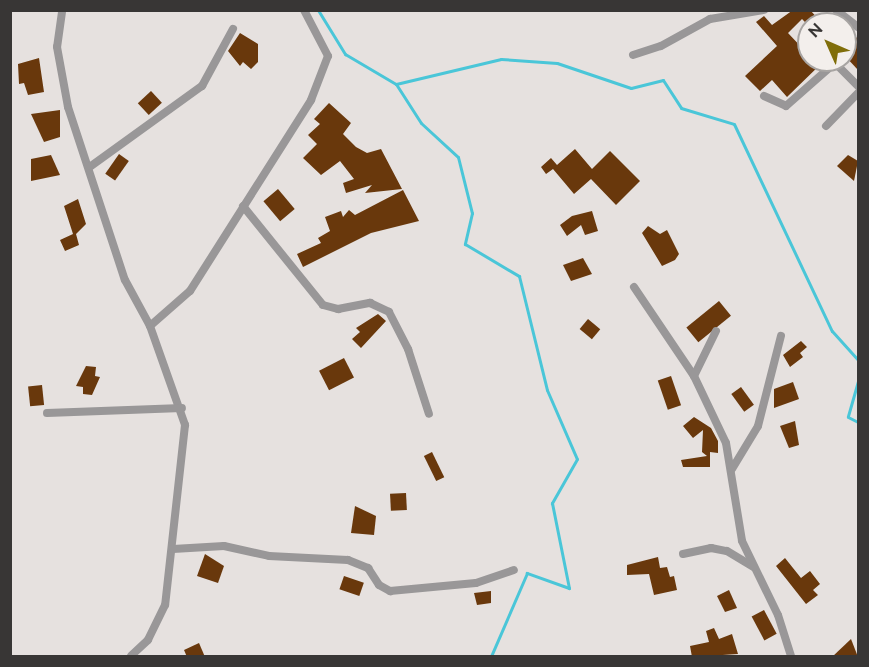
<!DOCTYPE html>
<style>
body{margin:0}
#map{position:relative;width:869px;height:667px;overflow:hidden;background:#e6e1df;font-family:Raleway,sans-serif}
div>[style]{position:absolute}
.stream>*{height:3px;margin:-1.5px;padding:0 1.5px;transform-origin:1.5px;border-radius:1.5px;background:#4ac6d8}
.building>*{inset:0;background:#69380c;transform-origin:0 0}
.minor>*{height:8px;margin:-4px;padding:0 4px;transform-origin:4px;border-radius:4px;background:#999798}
span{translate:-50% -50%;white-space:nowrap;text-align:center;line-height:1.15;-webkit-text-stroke:6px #f3efec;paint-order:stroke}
.frame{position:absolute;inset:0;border:12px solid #383635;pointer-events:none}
.north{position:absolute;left:797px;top:12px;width:60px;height:60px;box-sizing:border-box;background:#f3efec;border:2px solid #a8a5a3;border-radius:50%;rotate:315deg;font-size:16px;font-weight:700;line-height:24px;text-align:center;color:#383635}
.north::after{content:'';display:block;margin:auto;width:21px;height:27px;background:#806e0a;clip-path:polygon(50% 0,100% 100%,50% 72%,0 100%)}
</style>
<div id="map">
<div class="stream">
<i style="left:318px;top:10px;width:52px;rotate:58.5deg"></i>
<i style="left:345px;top:54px;width:59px;rotate:30.5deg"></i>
<i style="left:396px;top:84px;width:108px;rotate:-13.4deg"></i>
<i style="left:501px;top:59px;width:56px;rotate:4.1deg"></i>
<i style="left:557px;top:63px;width:78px;rotate:18.7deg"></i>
<i style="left:631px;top:88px;width:33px;rotate:-14deg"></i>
<i style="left:663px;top:80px;width:33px;rotate:57deg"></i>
<i style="left:681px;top:108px;width:55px;rotate:16.8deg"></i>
<i style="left:734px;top:124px;width:229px;rotate:64.7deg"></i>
<i style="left:832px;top:331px;width:39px;rotate:48deg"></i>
<i style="left:396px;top:84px;width:46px;rotate:57.3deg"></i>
<i style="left:421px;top:123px;width:50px;rotate:42.6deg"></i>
<i style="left:458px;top:157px;width:58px;rotate:76deg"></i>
<i style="left:472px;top:213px;width:32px;rotate:103deg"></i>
<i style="left:465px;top:244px;width:63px;rotate:30.7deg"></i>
<i style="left:519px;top:276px;width:117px;rotate:76.2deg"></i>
<i style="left:547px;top:390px;width:75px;rotate:66.5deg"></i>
<i style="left:577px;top:459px;width:51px;rotate:119.6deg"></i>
<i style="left:552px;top:503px;width:87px;rotate:78.7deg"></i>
<i style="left:569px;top:588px;width:45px;rotate:-160.3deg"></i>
<i style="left:527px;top:573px;width:90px;rotate:113.4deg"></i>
<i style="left:858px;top:381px;width:37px;rotate:106deg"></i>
<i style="left:848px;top:417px;width:11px;rotate:27deg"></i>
</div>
<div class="building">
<i style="clip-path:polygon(793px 10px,810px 10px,823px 24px,807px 24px,802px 19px,788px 33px,805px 51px,809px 47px,809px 60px,825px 60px,787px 97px,772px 80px,760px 91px,745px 76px,777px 46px,756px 22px,764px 16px,772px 25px)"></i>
<i style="clip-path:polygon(845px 26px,858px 39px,858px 70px,845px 56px)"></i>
<i style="clip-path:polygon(240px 33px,258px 44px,258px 62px,251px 69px,243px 62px,240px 66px,228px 51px)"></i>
<i style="clip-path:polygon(39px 58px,44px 92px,28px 95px,24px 83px,19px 84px,18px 64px)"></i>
<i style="left:151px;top:91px;width:16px;height:18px;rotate:47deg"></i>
<i style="clip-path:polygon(329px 103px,351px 123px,343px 134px,356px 147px,367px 153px,381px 149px,402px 189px,365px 193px,372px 185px,346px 193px,343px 183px,354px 179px,340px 161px,321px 175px,303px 158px,317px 144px,308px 135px,320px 124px,314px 119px)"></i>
<i style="clip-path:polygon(60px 110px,60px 137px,44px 142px,31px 114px)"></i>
<i style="clip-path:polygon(575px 149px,592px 169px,610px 151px,640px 181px,616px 205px,591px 179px,574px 194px,553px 169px,546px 174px,541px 167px,551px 158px,557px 165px)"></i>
<i style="left:119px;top:154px;width:12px;height:24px;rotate:35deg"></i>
<i style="clip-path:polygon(51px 155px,60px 175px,31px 181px,31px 159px)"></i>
<i style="clip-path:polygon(848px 155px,858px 161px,854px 181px,837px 166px)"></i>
<i style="left:278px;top:189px;width:26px;height:19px;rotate:50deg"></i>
<i style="clip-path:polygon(403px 190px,419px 221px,371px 233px,303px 267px,297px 254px,321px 243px,318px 238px,330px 231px,325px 217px,341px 211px,343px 217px,349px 210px,355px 215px)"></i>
<i style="clip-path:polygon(78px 199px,86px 224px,76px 234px,79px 245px,65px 251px,60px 240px,73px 234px,64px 206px)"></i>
<i style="clip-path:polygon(592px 211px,598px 231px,585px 235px,581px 225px,567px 236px,560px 225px,572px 216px)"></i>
<i style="clip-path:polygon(648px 226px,660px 234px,667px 230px,679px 254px,675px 260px,662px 266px,642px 233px)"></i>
<i style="clip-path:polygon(583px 258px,592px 274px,571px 281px,563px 265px)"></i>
<i style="left:719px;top:301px;width:19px;height:42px;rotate:51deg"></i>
<i style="clip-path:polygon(378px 314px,386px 321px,361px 348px,352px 339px,360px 332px,356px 328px)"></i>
<i style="left:588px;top:319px;width:16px;height:13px;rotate:40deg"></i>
<i style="clip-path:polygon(801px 341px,807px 347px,800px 353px,803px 357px,790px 367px,783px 355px)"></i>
<i style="left:344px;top:358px;width:22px;height:28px;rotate:63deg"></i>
<i style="clip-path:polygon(86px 366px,96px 367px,95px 376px,100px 377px,92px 395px,83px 394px,83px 387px,76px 386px)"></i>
<i style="left:671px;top:376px;width:31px;height:14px;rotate:71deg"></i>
<i style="clip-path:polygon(793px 382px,799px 399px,774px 408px,774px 389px)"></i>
<i style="left:42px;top:385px;width:20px;height:14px;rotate:84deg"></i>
<i style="left:741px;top:387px;width:22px;height:12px;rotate:54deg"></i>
<i style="clip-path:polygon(694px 417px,711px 428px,718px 441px,718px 453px,710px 452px,710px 467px,683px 467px,681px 460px,707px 456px,702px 452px,703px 430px,693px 438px,683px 426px)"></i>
<i style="clip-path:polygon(795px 421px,799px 445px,789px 448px,780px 426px)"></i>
<i style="left:432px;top:452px;width:28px;height:9px;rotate:64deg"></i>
<i style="left:406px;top:493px;width:17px;height:16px;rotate:87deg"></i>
<i style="clip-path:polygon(355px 506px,376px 516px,374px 535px,351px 533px)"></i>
<i style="clip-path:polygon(205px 554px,224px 566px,218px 583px,197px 576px)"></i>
<i style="clip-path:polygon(658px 557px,660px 568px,667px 567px,670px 577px,674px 576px,677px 590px,654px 595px,649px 574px,627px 575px,627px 565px)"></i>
<i style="clip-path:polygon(785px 558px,801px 578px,810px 571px,820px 584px,813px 590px,818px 595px,806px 604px,776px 566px)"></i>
<i style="left:344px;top:576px;width:21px;height:14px;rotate:19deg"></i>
<i style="clip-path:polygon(729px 590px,737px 608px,725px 612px,717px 596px)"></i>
<i style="clip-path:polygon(491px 591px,491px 603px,477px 605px,474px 593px)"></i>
<i style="left:764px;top:610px;width:27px;height:14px;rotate:62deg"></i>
<i style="clip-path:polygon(714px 628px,719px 639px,732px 634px,738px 654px,692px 657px,690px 646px,709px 642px,706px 631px)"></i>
<i style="clip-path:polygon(851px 639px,858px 657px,832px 657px)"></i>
<i style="clip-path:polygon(199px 643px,205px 657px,187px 657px,184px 650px)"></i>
</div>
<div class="minor">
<i style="left:836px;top:10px;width:28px;rotate:38deg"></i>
<i style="left:62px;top:12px;width:35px;rotate:98deg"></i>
<i style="left:57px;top:47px;width:61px;rotate:79.6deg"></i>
<i style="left:68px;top:107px;width:182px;rotate:71.8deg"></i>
<i style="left:125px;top:280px;width:52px;rotate:61.5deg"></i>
<i style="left:150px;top:326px;width:105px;rotate:70.5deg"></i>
<i style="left:185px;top:425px;width:181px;rotate:96.3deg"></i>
<i style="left:165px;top:605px;width:39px;rotate:116deg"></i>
<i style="left:148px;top:640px;width:23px;rotate:137deg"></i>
<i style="left:633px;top:55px;width:29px;rotate:-18deg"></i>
<i style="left:661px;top:46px;width:56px;rotate:-28.9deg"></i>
<i style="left:710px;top:19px;width:55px;rotate:-9.5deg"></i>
<i style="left:764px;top:96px;width:24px;rotate:24deg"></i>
<i style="left:786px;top:106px;width:65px;rotate:-41.3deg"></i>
<i style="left:835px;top:63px;width:33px;rotate:45deg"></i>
<i style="left:826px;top:126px;width:46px;rotate:-45.9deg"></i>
<i style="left:91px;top:166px;width:137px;rotate:-35.8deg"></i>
<i style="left:202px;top:86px;width:65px;rotate:-61.5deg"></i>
<i style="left:243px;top:206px;width:127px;rotate:51.1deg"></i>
<i style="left:323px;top:305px;width:16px;rotate:15deg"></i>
<i style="left:338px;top:309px;width:33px;rotate:-11deg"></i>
<i style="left:370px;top:303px;width:21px;rotate:25deg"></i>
<i style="left:389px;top:312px;width:42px;rotate:62.8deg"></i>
<i style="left:408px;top:349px;width:68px;rotate:72.1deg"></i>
<i style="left:634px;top:287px;width:107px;rotate:56deg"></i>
<i style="left:694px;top:376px;width:74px;rotate:64.5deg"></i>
<i style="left:726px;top:443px;width:99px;rotate:80.7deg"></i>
<i style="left:742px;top:541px;width:82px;rotate:64.1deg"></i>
<i style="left:778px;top:615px;width:43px;rotate:72.4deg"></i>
<i style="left:150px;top:326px;width:53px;rotate:-41.2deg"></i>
<i style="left:190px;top:291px;width:226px;rotate:-57.6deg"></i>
<i style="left:311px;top:100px;width:47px;rotate:-68.9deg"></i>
<i style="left:328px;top:56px;width:52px;rotate:-117.6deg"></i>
<i style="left:694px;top:376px;width:50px;rotate:-63.9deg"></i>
<i style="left:47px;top:413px;width:135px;rotate:-2.1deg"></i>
<i style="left:732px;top:469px;width:50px;rotate:-58.8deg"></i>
<i style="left:758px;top:426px;width:93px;rotate:-75.7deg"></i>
<i style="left:173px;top:549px;width:51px;rotate:-3.4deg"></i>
<i style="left:224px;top:546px;width:46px;rotate:12.5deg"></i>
<i style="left:269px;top:556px;width:79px;rotate:2.9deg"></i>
<i style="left:348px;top:560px;width:22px;rotate:22deg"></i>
<i style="left:368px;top:568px;width:20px;rotate:57deg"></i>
<i style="left:379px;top:585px;width:13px;rotate:29deg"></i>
<i style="left:390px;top:591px;width:86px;rotate:-5.3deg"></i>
<i style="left:476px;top:583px;width:40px;rotate:-18.9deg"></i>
<i style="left:683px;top:554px;width:29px;rotate:-12deg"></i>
<i style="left:711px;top:548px;width:16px;rotate:11deg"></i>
<i style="left:727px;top:551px;width:31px;rotate:31deg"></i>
</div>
<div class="frame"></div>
<div class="north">N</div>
</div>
